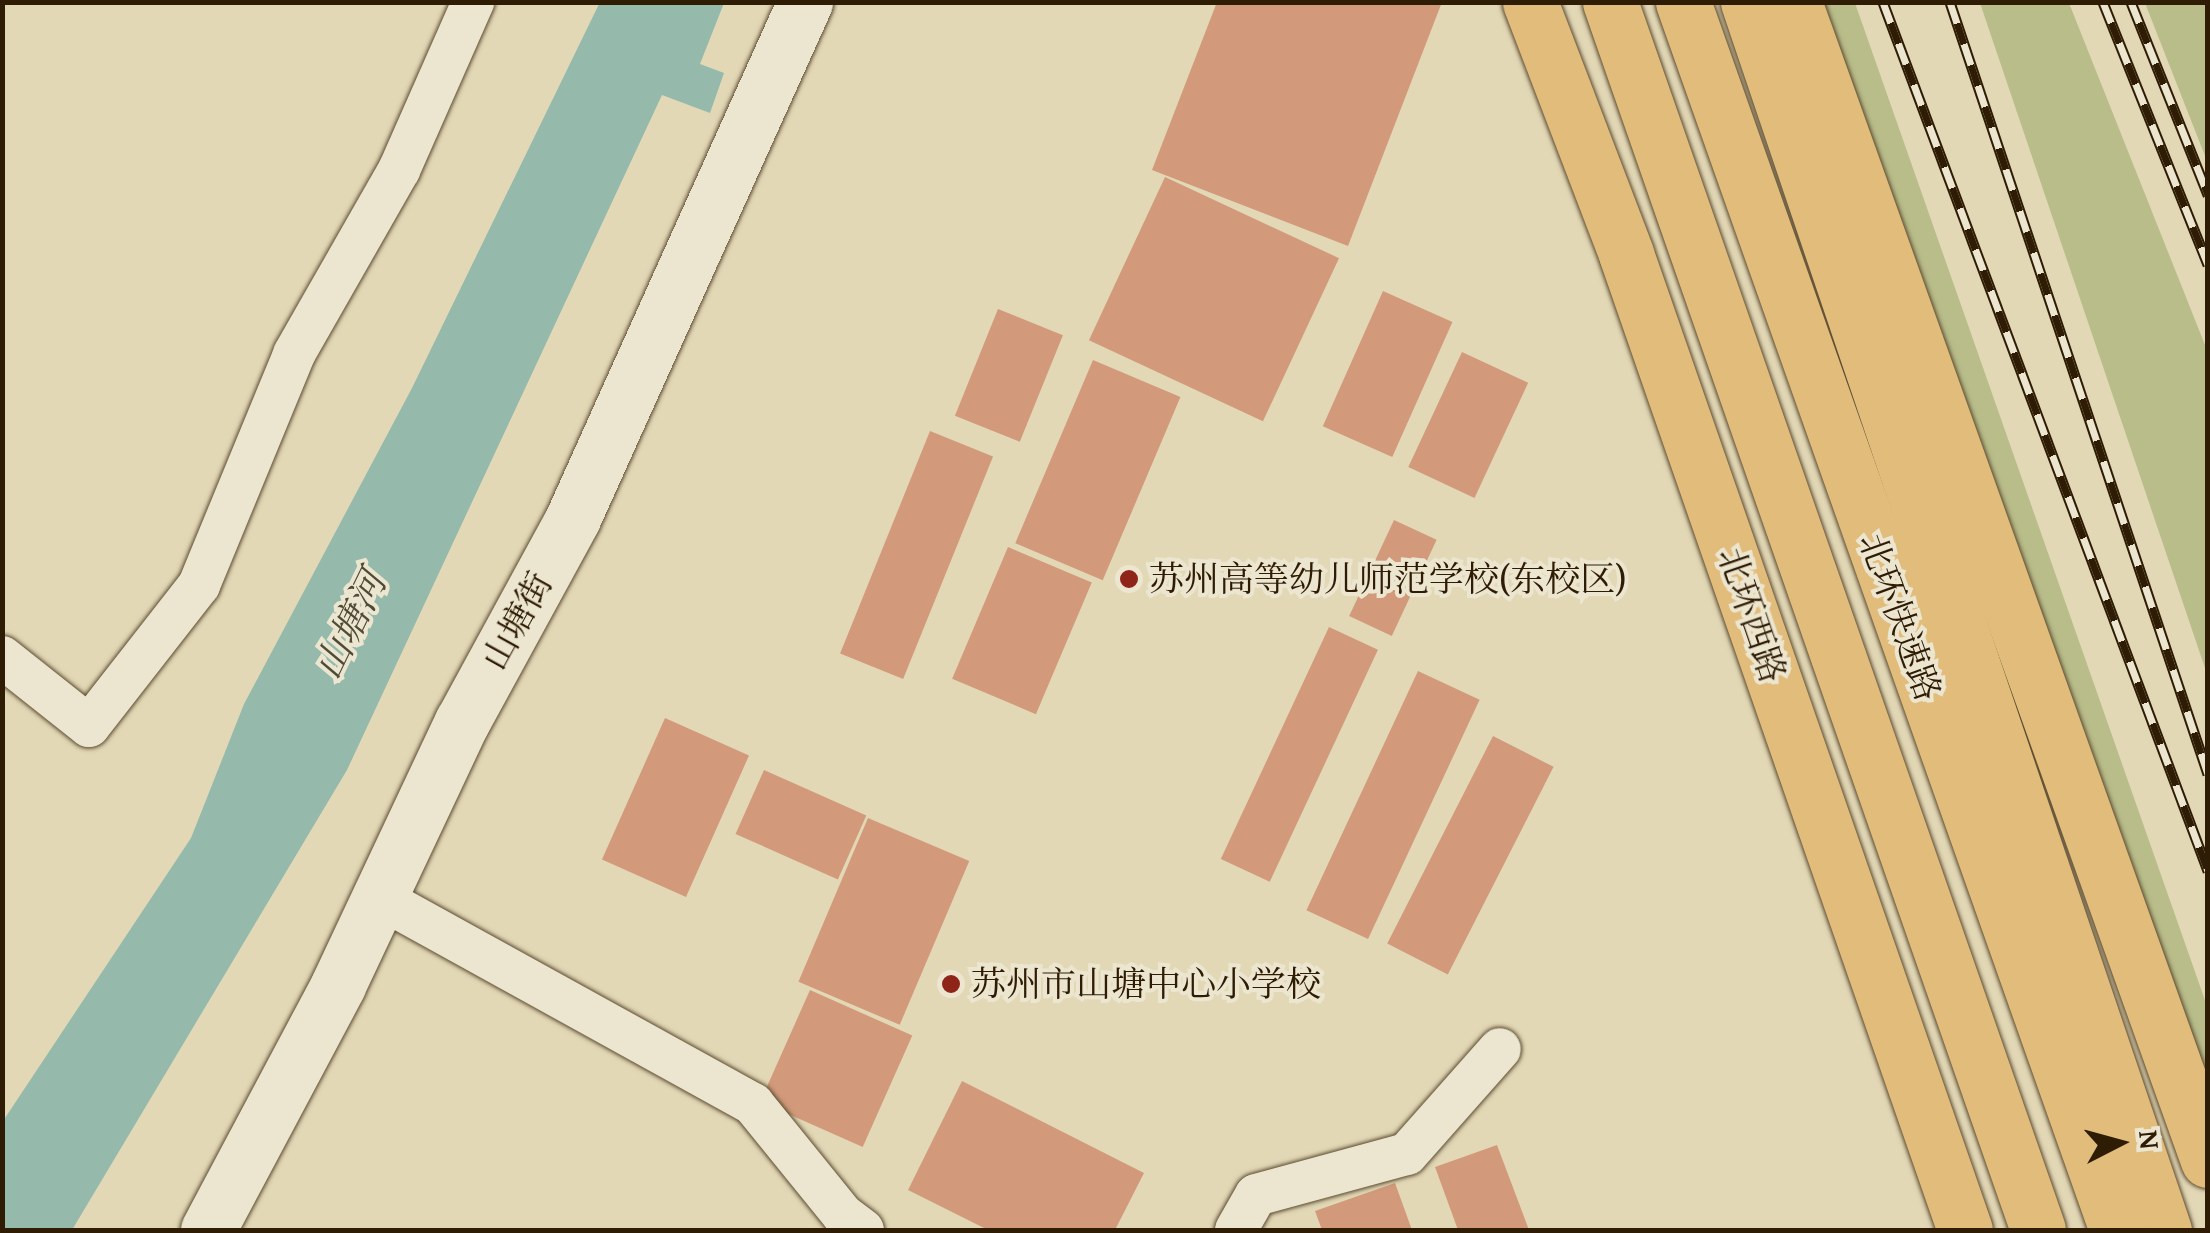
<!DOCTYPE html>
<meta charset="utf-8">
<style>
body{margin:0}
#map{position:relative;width:2210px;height:1233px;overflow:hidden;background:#e2d8b6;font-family:"Gentium Book Plus","Noto Serif SC",serif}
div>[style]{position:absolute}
.green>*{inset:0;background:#b8bd8a}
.water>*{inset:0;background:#95baac}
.building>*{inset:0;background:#d29a7b;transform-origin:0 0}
.roads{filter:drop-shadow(0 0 2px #5c4b30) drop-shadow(0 0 2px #5c4b30)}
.street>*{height:42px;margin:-21px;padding:0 21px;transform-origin:21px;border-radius:21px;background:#ece6d0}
.secondary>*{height:55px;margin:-27.5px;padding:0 27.5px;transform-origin:27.5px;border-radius:27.5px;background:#ece6d0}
.primary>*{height:55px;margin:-27.5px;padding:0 27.5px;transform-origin:27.5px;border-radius:27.5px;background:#e1bc7b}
.highway>*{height:55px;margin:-27.5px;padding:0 27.5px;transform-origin:27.5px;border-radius:27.5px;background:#e1bc7b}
.rail>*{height:11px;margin-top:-5.5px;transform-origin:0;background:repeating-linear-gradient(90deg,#ece6d0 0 22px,#2f1c04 0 44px);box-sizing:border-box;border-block:2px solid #2f1c04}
.dots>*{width:28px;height:28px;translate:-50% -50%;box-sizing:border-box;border:5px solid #ece6d0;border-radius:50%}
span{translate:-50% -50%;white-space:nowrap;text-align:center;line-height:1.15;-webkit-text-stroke:8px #ece6d0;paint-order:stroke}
.poi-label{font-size:35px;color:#2f1c04}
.left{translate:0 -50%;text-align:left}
.street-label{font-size:35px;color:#2f1c04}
.water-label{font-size:38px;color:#4e4b36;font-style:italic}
.frame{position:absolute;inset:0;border:5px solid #2f1c04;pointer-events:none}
.north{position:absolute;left:2070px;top:1093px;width:100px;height:100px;-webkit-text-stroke:8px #ece6d0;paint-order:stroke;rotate:84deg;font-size:28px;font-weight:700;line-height:40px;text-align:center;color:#2f1c04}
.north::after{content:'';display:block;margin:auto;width:35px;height:45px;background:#2f1c04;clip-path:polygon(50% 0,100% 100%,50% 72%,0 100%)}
</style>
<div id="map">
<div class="green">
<i style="clip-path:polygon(1816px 3px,1855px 3px,2207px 1006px,2207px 1108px)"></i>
<i style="clip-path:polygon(1980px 3px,2069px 3px,2207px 350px,2207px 674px)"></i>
<i style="clip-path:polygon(2145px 3px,2207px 3px,2207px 161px)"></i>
</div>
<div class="water">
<i style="clip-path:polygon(600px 2px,724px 3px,700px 64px,724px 73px,710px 113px,662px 95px,347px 770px,72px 1230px,3px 1230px,3px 1121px,191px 838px,244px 704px,412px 388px)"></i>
</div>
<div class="building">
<i style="clip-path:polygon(1217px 2px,1442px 2px,1348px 246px,1152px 170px)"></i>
<i style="left:1165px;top:177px;width:192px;height:180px;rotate:25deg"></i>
<i style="left:1383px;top:291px;width:76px;height:148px;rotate:24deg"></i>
<i style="left:998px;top:309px;width:70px;height:115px;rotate:22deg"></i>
<i style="left:1462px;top:352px;width:73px;height:127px;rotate:25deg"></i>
<i style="left:1093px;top:360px;width:95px;height:199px;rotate:23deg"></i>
<i style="left:930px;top:431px;width:68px;height:240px;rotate:22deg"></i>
<i style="left:1394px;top:520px;width:47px;height:106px;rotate:25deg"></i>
<i style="left:1008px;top:547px;width:91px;height:143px;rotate:23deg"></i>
<i style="left:1329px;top:627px;width:54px;height:256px;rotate:25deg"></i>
<i style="left:1418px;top:671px;width:68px;height:264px;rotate:25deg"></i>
<i style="left:665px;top:718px;width:92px;height:155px;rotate:24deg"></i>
<i style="left:1493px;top:736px;width:68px;height:233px;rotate:27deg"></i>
<i style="left:764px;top:770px;width:112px;height:70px;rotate:24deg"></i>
<i style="left:868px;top:818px;width:110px;height:178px;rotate:23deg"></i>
<i style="left:810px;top:990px;width:112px;height:122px;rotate:24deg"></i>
<i style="clip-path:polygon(962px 1081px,1144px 1173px,1115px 1230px,988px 1230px,908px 1190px)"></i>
<i style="clip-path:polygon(1497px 1145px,1529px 1230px,1458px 1230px,1435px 1167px)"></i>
<i style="clip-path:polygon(1395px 1183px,1412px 1230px,1322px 1230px,1315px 1211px)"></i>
</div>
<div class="roads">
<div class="street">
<i style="left:2px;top:657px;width:111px;rotate:38.4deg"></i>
<i style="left:89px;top:726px;width:179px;rotate:-52deg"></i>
<i style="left:199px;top:585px;width:250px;rotate:-67.6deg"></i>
<i style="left:294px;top:354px;width:212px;rotate:-60.3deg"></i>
<i style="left:399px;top:170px;width:184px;rotate:-66.2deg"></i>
<i style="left:380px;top:898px;width:426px;rotate:28.9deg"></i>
<i style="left:753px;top:1104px;width:143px;rotate:51deg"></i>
<i style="left:843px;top:1215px;width:25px;rotate:37deg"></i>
<i style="left:1236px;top:1230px;width:40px;rotate:-60.3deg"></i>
<i style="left:1256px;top:1195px;width:156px;rotate:-15.2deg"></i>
<i style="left:1407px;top:1154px;width:140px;rotate:-48.5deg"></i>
</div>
<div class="secondary">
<i style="left:208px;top:1230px;width:277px;rotate:-62deg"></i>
<i style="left:338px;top:985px;width:291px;rotate:-64.8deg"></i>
<i style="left:462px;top:722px;width:232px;rotate:-61.4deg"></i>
<i style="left:573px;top:518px;width:566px;rotate:-65.79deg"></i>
</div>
<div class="primary">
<i style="left:1530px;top:2px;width:270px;rotate:69.1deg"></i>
<i style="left:1626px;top:254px;width:1033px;rotate:70.85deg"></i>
<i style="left:1748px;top:2px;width:1297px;rotate:71.29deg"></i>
<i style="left:1794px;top:2px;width:1230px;rotate:70.33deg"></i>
</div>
<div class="highway">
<i style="left:1610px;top:2px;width:1300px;rotate:70.78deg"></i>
<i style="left:1683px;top:2px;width:1302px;rotate:70.54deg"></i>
</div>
</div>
<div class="rail">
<i style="left:1883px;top:2px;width:928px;rotate:69.49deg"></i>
<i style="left:1950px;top:2px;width:814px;rotate:71.52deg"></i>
<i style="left:2103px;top:2px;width:283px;rotate:68.2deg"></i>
<i style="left:2131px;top:2px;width:208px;rotate:68.2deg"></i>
</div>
<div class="dots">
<i style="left:1129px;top:579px;background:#8f2418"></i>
<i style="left:951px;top:984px;background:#8f2418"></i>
</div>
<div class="poi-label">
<span class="left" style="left:1149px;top:579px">苏州高等幼儿师范学校(东校区)</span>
<span class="left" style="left:971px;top:984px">苏州市山塘中心小学校</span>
</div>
<div class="street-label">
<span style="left:1752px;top:615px;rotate:71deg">北环西路</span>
<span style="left:1900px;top:617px;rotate:70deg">北环快速路</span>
<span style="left:517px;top:621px;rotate:-61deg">山塘街</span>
</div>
<div class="water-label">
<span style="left:350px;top:625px;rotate:-64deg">山塘河</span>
</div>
<div class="frame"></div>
<div class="north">N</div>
</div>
